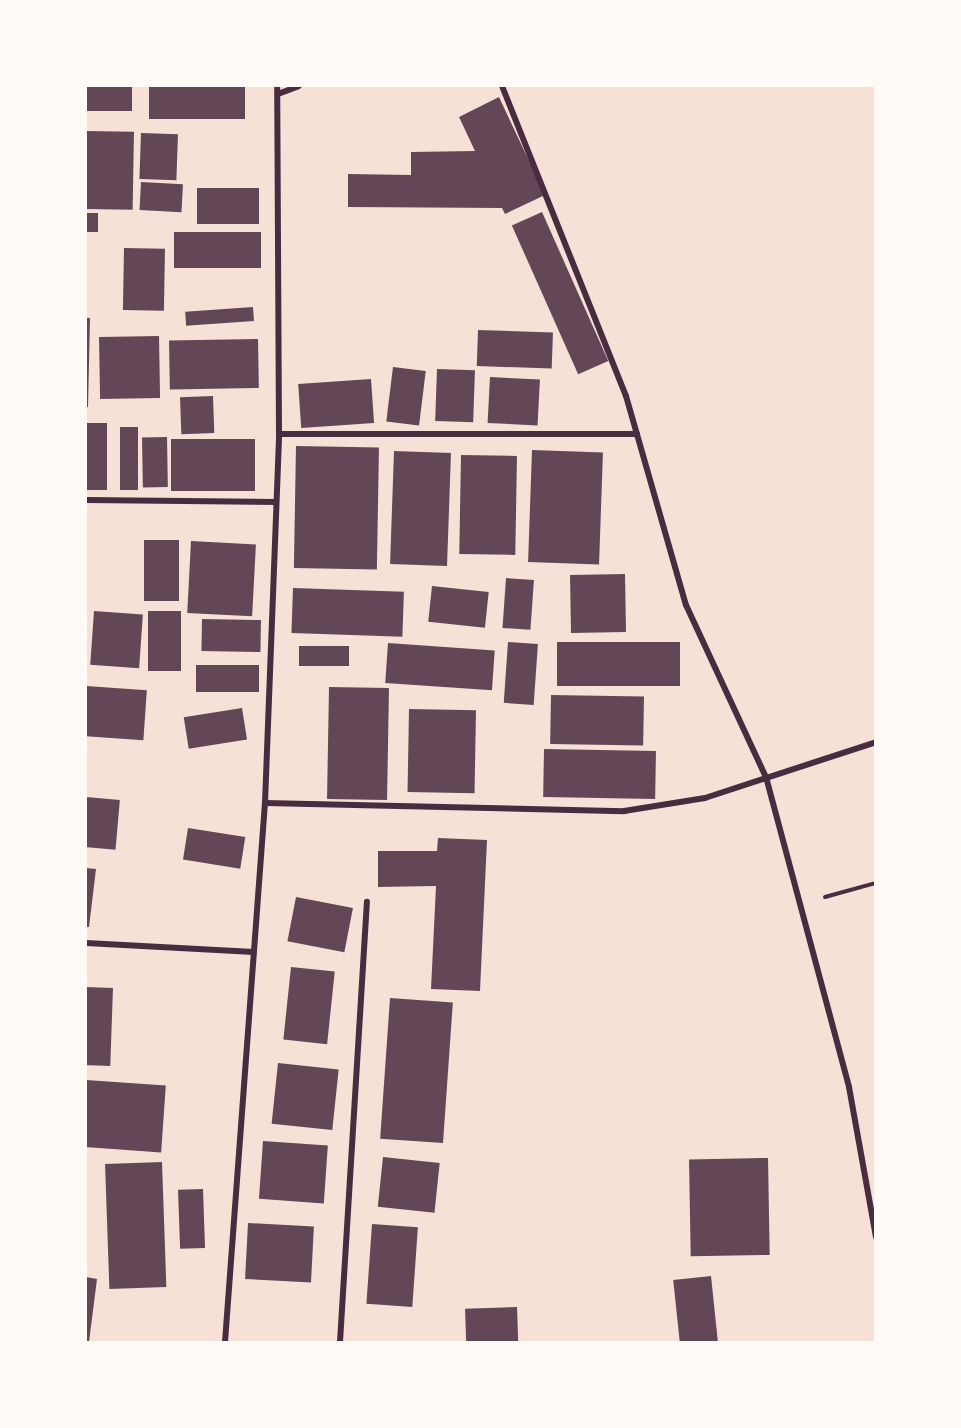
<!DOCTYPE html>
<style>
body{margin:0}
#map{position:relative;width:961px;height:1428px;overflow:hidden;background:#f7e1d7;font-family:Poppins,sans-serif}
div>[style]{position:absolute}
.building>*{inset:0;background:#644757;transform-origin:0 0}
.path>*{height:4px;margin:-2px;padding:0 2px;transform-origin:2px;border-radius:2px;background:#4a2c40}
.minor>*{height:6px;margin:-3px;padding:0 3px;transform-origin:3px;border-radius:3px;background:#4a2c40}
span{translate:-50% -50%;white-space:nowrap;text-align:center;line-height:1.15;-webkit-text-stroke:4.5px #fffaf5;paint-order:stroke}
.frame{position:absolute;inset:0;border:87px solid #fffaf5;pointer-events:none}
</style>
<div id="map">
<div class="building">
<i style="left:86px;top:86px;width:46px;height:25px"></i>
<i style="left:149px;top:86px;width:96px;height:33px"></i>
<i style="clip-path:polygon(499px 97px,545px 195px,505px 214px,502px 208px,348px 207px,348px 174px,411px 175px,411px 152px,475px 151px,459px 117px)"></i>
<i style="left:86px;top:131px;width:48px;height:78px;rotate:1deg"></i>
<i style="left:141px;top:133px;width:37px;height:46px;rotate:2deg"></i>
<i style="left:141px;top:182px;width:42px;height:28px;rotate:3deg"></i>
<i style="left:259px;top:188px;width:36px;height:62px;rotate:90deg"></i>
<i style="left:542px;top:212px;width:163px;height:33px;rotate:66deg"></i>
<i style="left:86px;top:213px;width:12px;height:19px"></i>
<i style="left:174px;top:232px;width:87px;height:36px"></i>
<i style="left:124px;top:248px;width:41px;height:62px;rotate:1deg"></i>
<i style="left:253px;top:307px;width:14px;height:68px;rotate:86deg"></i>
<i style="clip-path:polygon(86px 318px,90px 318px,88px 407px,86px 407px)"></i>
<i style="left:478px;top:330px;width:75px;height:36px;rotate:2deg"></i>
<i style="left:159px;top:336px;width:62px;height:60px;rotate:89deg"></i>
<i style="left:258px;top:339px;width:49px;height:89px;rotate:89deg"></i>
<i style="left:393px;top:367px;width:33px;height:55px;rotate:7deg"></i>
<i style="left:437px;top:369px;width:38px;height:52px;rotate:2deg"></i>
<i style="left:490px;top:377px;width:50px;height:46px;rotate:3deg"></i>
<i style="left:371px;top:379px;width:44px;height:73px;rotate:86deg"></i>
<i style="left:213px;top:396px;width:37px;height:33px;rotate:88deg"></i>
<i style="left:86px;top:423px;width:21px;height:67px"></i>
<i style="left:120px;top:427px;width:18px;height:63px"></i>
<i style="left:167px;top:437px;width:50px;height:25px;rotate:89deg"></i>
<i style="left:255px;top:439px;width:52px;height:84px;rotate:90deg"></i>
<i style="left:296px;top:446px;width:83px;height:122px;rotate:1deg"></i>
<i style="left:532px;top:450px;width:71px;height:112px;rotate:2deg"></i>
<i style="left:394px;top:451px;width:57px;height:113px;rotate:2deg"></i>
<i style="left:461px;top:455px;width:56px;height:99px;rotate:1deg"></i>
<i style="left:144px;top:540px;width:35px;height:61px"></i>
<i style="left:191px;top:541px;width:65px;height:72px;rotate:3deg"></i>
<i style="left:625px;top:574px;width:58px;height:55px;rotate:89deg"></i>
<i style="left:506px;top:578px;width:28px;height:50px;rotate:4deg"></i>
<i style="left:432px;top:586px;width:57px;height:36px;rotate:6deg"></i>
<i style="left:293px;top:588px;width:111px;height:45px;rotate:2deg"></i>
<i style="left:94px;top:611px;width:49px;height:54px;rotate:4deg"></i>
<i style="left:148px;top:611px;width:33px;height:60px"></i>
<i style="left:202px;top:619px;width:59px;height:32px;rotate:1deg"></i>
<i style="left:508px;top:642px;width:30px;height:61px;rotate:4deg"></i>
<i style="left:557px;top:642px;width:123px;height:44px"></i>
<i style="left:388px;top:643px;width:107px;height:40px;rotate:4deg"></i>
<i style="left:299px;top:646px;width:50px;height:20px"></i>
<i style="left:259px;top:665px;width:27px;height:63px;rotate:90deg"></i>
<i style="left:86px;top:686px;width:61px;height:50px;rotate:4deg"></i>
<i style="left:329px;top:687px;width:60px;height:112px;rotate:1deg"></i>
<i style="left:551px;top:695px;width:93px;height:49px;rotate:1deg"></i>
<i style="left:242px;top:708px;width:32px;height:59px;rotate:81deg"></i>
<i style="left:409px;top:709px;width:67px;height:83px;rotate:1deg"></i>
<i style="left:544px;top:749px;width:112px;height:48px;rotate:1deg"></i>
<i style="left:86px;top:797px;width:34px;height:50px;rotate:5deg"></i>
<i style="left:188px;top:828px;width:58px;height:32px;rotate:9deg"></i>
<i style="clip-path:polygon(438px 838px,487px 840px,480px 991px,431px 989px,436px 886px,378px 887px,378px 851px,437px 851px)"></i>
<i style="clip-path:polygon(86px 868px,96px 869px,89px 927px,86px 927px)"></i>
<i style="left:296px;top:897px;width:58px;height:45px;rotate:11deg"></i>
<i style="left:291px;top:967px;width:44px;height:73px;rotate:6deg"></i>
<i style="left:86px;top:987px;width:27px;height:78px;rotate:2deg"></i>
<i style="left:390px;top:998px;width:63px;height:141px;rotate:4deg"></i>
<i style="left:278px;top:1063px;width:61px;height:61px;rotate:6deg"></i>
<i style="left:86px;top:1080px;width:80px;height:67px;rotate:4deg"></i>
<i style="left:263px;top:1141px;width:65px;height:58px;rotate:4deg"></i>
<i style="left:383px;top:1157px;width:57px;height:50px;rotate:6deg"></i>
<i style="left:768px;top:1158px;width:97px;height:79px;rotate:89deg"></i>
<i style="left:162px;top:1162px;width:125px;height:57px;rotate:88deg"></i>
<i style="left:203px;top:1189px;width:59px;height:25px;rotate:88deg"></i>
<i style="left:248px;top:1223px;width:66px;height:56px;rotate:3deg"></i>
<i style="left:372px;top:1224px;width:46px;height:80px;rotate:4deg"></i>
<i style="left:711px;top:1276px;width:66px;height:38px;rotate:84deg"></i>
<i style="clip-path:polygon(86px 1277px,97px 1279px,89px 1342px,86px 1342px)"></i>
<i style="left:517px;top:1307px;width:35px;height:52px;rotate:88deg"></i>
</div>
<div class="path">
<i style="left:825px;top:897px;width:53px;rotate:-15.4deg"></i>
</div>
<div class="minor">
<i style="left:502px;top:86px;width:334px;rotate:68.2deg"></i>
<i style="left:626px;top:396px;width:217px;rotate:74deg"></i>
<i style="left:686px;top:605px;width:190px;rotate:65.1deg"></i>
<i style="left:766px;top:777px;width:321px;rotate:75deg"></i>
<i style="left:849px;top:1087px;width:152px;rotate:79.8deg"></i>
<i style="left:278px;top:94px;width:22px;rotate:-21deg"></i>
<i style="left:279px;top:434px;width:358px"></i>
<i style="left:86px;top:500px;width:190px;rotate:0.6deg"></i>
<i style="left:265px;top:803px;width:359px;rotate:1.3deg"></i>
<i style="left:624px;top:811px;width:82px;rotate:-9.1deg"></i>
<i style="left:705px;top:798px;width:180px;rotate:-18.1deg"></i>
<i style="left:86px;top:943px;width:168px;rotate:3.1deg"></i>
<i style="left:225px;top:1342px;width:540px;rotate:-85.76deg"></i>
<i style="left:265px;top:803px;width:369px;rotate:-87.8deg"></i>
<i style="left:279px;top:434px;width:348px;rotate:-90.3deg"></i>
<i style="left:340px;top:1342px;width:441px;rotate:-86.5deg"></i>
</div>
<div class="frame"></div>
</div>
